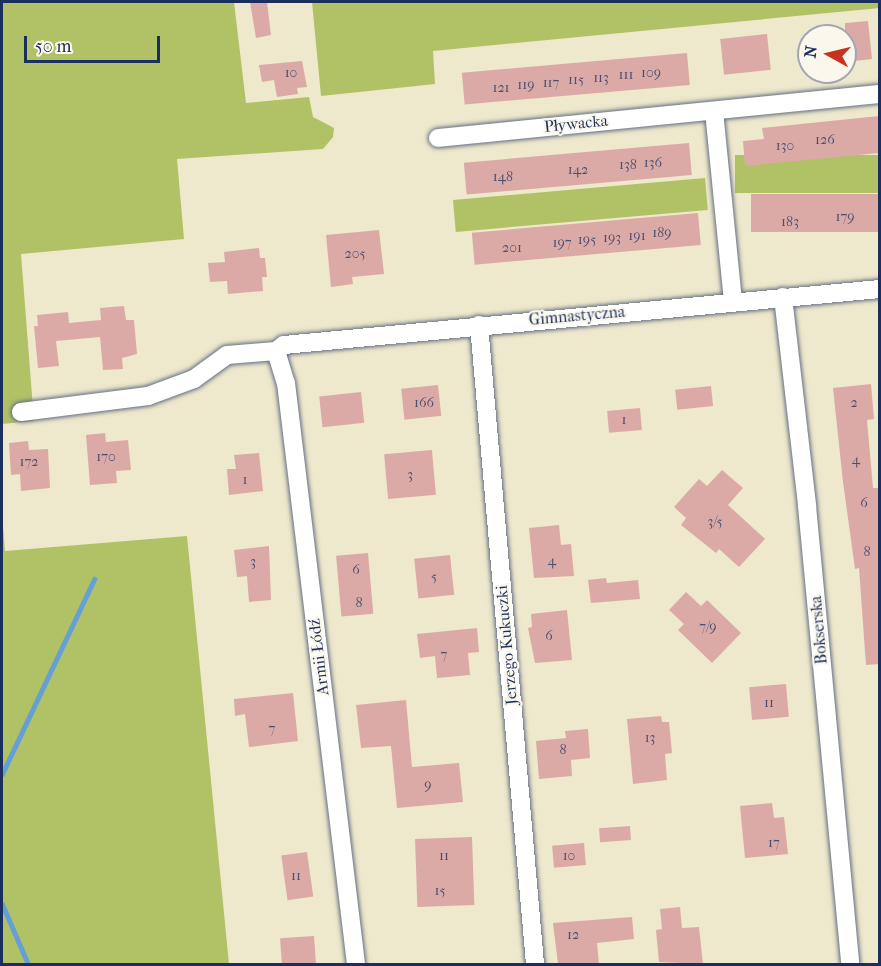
<!DOCTYPE html>
<meta charset="utf-8">
<style>
body{margin:0}
#map{position:relative;width:881px;height:966px;overflow:hidden;background:#eee8cc;font-family:"IM FELL French Canon",serif}
div>[style]{position:absolute}
.green>*{inset:0;background:#b0c265;transform-origin:0 0}
.stream>*{height:5px;margin:-2.5px;padding:0 2.5px;transform-origin:2.5px;border-radius:2.5px;background:#659fd5}
.building>*{inset:0;background:#dcaaa6;transform-origin:0 0}
.roads{filter:drop-shadow(0 0 2px #657084) drop-shadow(0 0 2px #657084)}
.minor>*{height:18px;margin:-9px;padding:0 9px;transform-origin:9px;border-radius:9px;background:#fff}
span{translate:-50% -50%;white-space:nowrap;text-align:center;line-height:1.15;-webkit-text-stroke:4.5px #fbf7ec;paint-order:stroke}
.number-label{font-size:14px;color:#4b4e70}
.number-label span{-webkit-text-stroke-width:0}
.street-label{font-size:16px;color:#1b2f5e}
.frame{position:absolute;inset:0;border:3px solid #1b2f5e;pointer-events:none}
.north{position:absolute;left:797px;top:24px;width:60px;height:60px;box-sizing:border-box;background:#fbf7ec;border:2px solid #a1a7b3;border-radius:50%;rotate:278deg;font-size:16px;font-weight:700;line-height:24px;text-align:center;color:#1b2f5e}
.north::after{content:'';display:block;margin:auto;width:21px;height:27px;background:#c8321e;clip-path:polygon(50% 0,100% 100%,50% 72%,0 100%)}
.scale{position:absolute;left:24px;top:36px;width:136px;height:27px;box-sizing:border-box;border:3px solid #1b2f5e;border-top:0;padding-left:8px;font-size:18px;line-height:21px;white-space:nowrap;color:#1b2f5e;-webkit-text-stroke:4px #fbf7ec;paint-order:stroke}
</style>
<div id="map">
<div class="green">
<i style="clip-path:polygon(2px 2px,234px 2px,246px 103px,309px 97px,313px 117px,334px 128px,333px 137px,323px 149px,177px 159px,184px 239px,21px 254px,34px 421px,2px 424px)"></i>
<i style="clip-path:polygon(312px 2px,879px 2px,880px 8px,433px 51px,435px 84px,321px 96px)"></i>
<i style="left:879px;top:155px;width:38px;height:144px;rotate:90deg"></i>
<i style="left:705px;top:178px;width:32px;height:253px;rotate:85deg"></i>
<i style="clip-path:polygon(2px 513px,5px 551px,187px 536px,229px 964px,2px 964px)"></i>
</div>
<div class="stream">
<i style="left:2px;top:774px;width:216px;rotate:-64.7deg"></i>
<i style="left:2px;top:904px;width:65px;rotate:66.6deg"></i>
</div>
<div class="building">
<i style="clip-path:polygon(250px 2px,267px 2px,271px 35px,256px 38px)"></i>
<i style="clip-path:polygon(868px 21px,872px 59px,845px 62px,845px 23px)"></i>
<i style="left:767px;top:34px;width:36px;height:47px;rotate:84deg"></i>
<i style="left:687px;top:53px;width:32px;height:226px;rotate:85deg"></i>
<i style="clip-path:polygon(302px 61px,307px 87px,297px 88px,298px 94px,277px 97px,274px 80px,262px 82px,259px 65px)"></i>
<i style="clip-path:polygon(879px 116px,879px 153px,745px 166px,743px 141px,764px 139px,762px 128px)"></i>
<i style="left:689px;top:143px;width:32px;height:226px;rotate:85deg"></i>
<i style="left:879px;top:194px;width:38px;height:128px;rotate:90deg"></i>
<i style="left:698px;top:213px;width:32px;height:227px;rotate:85deg"></i>
<i style="clip-path:polygon(379px 230px,384px 274px,352px 277px,353px 284px,331px 287px,326px 235px)"></i>
<i style="clip-path:polygon(259px 248px,260px 258px,265px 258px,267px 277px,262px 277px,263px 291px,228px 294px,227px 281px,210px 282px,208px 263px,225px 262px,224px 252px)"></i>
<i style="clip-path:polygon(124px 306px,126px 320px,134px 320px,137px 354px,122px 358px,123px 369px,103px 370px,100px 337px,56px 341px,59px 366px,38px 368px,34px 326px,38px 326px,37px 315px,68px 312px,69px 323px,101px 320px,100px 308px)"></i>
<i style="clip-path:polygon(871px 384px,874px 419px,867px 420px,873px 488px,879px 488px,879px 664px,866px 665px,859px 568px,855px 569px,843px 482px,833px 388px)"></i>
<i style="left:438px;top:385px;width:31px;height:37px;rotate:84deg"></i>
<i style="left:711px;top:386px;width:20px;height:36px;rotate:84deg"></i>
<i style="left:361px;top:392px;width:31px;height:42px;rotate:84deg"></i>
<i style="left:640px;top:408px;width:22px;height:33px;rotate:85deg"></i>
<i style="clip-path:polygon(105px 433px,106px 442px,128px 440px,131px 470px,116px 471px,117px 483px,90px 485px,86px 435px)"></i>
<i style="clip-path:polygon(28px 441px,29px 450px,48px 449px,50px 488px,21px 491px,20px 474px,11px 475px,9px 443px)"></i>
<i style="left:432px;top:450px;width:45px;height:48px;rotate:85deg"></i>
<i style="clip-path:polygon(259px 453px,263px 491px,229px 495px,227px 469px,236px 469px,234px 455px)"></i>
<i style="clip-path:polygon(722px 470px,743px 488px,728px 505px,765px 539px,739px 567px,719px 549px,716px 553px,681px 525px,686px 518px,674px 507px,699px 479px,707px 486px)"></i>
<i style="clip-path:polygon(559px 525px,561px 545px,571px 544px,574px 576px,534px 578px,529px 528px)"></i>
<i style="clip-path:polygon(269px 546px,271px 600px,249px 602px,247px 576px,237px 577px,234px 550px)"></i>
<i style="left:368px;top:553px;width:61px;height:32px;rotate:85deg"></i>
<i style="left:450px;top:555px;width:40px;height:36px;rotate:84deg"></i>
<i style="clip-path:polygon(606px 578px,607px 583px,638px 580px,640px 599px,591px 603px,588px 580px)"></i>
<i style="clip-path:polygon(686px 592px,701px 606px,707px 600px,741px 633px,712px 663px,678px 630px,684px 624px,669px 610px)"></i>
<i style="clip-path:polygon(567px 610px,572px 660px,535px 663px,528px 628px,532px 627px,531px 614px)"></i>
<i style="clip-path:polygon(477px 628px,479px 652px,468px 653px,470px 675px,437px 678px,435px 656px,420px 658px,417px 634px)"></i>
<i style="left:786px;top:684px;width:33px;height:37px;rotate:85deg"></i>
<i style="clip-path:polygon(293px 693px,298px 741px,249px 747px,245px 714px,235px 716px,234px 699px)"></i>
<i style="clip-path:polygon(406px 700px,412px 767px,459px 763px,463px 802px,397px 808px,391px 746px,361px 748px,356px 705px)"></i>
<i style="clip-path:polygon(661px 716px,662px 722px,669px 722px,672px 753px,665px 754px,667px 780px,633px 784px,627px 719px)"></i>
<i style="clip-path:polygon(588px 729px,590px 758px,571px 760px,572px 776px,539px 779px,536px 741px,566px 738px,565px 731px)"></i>
<i style="clip-path:polygon(772px 803px,774px 818px,784px 817px,788px 854px,745px 858px,740px 806px)"></i>
<i style="left:630px;top:826px;width:14px;height:31px;rotate:86deg"></i>
<i style="left:472px;top:837px;width:68px;height:57px;rotate:88deg"></i>
<i style="left:584px;top:843px;width:22px;height:32px;rotate:85deg"></i>
<i style="left:307px;top:852px;width:45px;height:26px;rotate:82deg"></i>
<i style="clip-path:polygon(680px 907px,682px 928px,699px 927px,703px 964px,659px 962px,656px 930px,662px 929px,660px 909px)"></i>
<i style="clip-path:polygon(632px 917px,634px 939px,597px 943px,599px 964px,558px 964px,553px 923px)"></i>
<i style="left:314px;top:936px;width:28px;height:34px;rotate:86deg"></i>
</div>
<div class="roads">
<div class="minor">
<i style="left:714px;top:111px;width:192px;rotate:84.3deg"></i>
<i style="left:438px;top:138px;width:444px;rotate:-5.7deg"></i>
<i style="left:783px;top:297px;width:210px;rotate:83.4deg"></i>
<i style="left:807px;top:506px;width:460px;rotate:84.6deg"></i>
<i style="left:479px;top:325px;width:641px;rotate:84.99deg"></i>
<i style="left:276px;top:351px;width:34px;rotate:73deg"></i>
<i style="left:286px;top:383px;width:585px;rotate:83.13deg"></i>
<i style="left:276px;top:351px;width:10px;rotate:-37deg"></i>
<i style="left:284px;top:345px;width:599px;rotate:-5.37deg"></i>
<i style="left:21px;top:412px;width:128px;rotate:-7.2deg"></i>
<i style="left:148px;top:396px;width:49px;rotate:-20.3deg"></i>
<i style="left:194px;top:379px;width:41px;rotate:-36deg"></i>
<i style="left:227px;top:355px;width:49px;rotate:-4.7deg"></i>
</div>
</div>
<div class="number-label">
<span style="left:291px;top:73px">10</span>
<span style="left:651px;top:73px">109</span>
<span style="left:626px;top:75px">111</span>
<span style="left:601px;top:78px">113</span>
<span style="left:576px;top:80px">115</span>
<span style="left:551px;top:83px">117</span>
<span style="left:526px;top:85px">119</span>
<span style="left:501px;top:88px">121</span>
<span style="left:825px;top:140px">126</span>
<span style="left:785px;top:146px">130</span>
<span style="left:653px;top:163px">136</span>
<span style="left:628px;top:165px">138</span>
<span style="left:578px;top:170px">142</span>
<span style="left:503px;top:177px">148</span>
<span style="left:845px;top:217px">179</span>
<span style="left:790px;top:222px">183</span>
<span style="left:662px;top:233px">189</span>
<span style="left:637px;top:236px">191</span>
<span style="left:612px;top:238px">193</span>
<span style="left:587px;top:240px">195</span>
<span style="left:562px;top:243px">197</span>
<span style="left:512px;top:248px">201</span>
<span style="left:355px;top:254px">205</span>
<span style="left:424px;top:403px">166</span>
<span style="left:854px;top:403px">2</span>
<span style="left:624px;top:420px">1</span>
<span style="left:106px;top:457px">170</span>
<span style="left:856px;top:460px">4</span>
<span style="left:29px;top:462px">172</span>
<span style="left:410px;top:475px">3</span>
<span style="left:245px;top:480px">1</span>
<span style="left:864px;top:503px">6</span>
<span style="left:715px;top:522px">3/5</span>
<span style="left:867px;top:552px">8</span>
<span style="left:552px;top:561px">4</span>
<span style="left:253px;top:562px">3</span>
<span style="left:356px;top:570px">6</span>
<span style="left:434px;top:577px">5</span>
<span style="left:359px;top:603px">8</span>
<span style="left:708px;top:627px">7/9</span>
<span style="left:549px;top:636px">6</span>
<span style="left:444px;top:655px">7</span>
<span style="left:769px;top:703px">11</span>
<span style="left:272px;top:729px">7</span>
<span style="left:650px;top:738px">13</span>
<span style="left:563px;top:750px">8</span>
<span style="left:428px;top:785px">9</span>
<span style="left:774px;top:843px">17</span>
<span style="left:444px;top:856px">11</span>
<span style="left:569px;top:856px">10</span>
<span style="left:296px;top:876px">11</span>
<span style="left:440px;top:891px">15</span>
<span style="left:573px;top:935px">12</span>
</div>
<div class="street-label">
<span style="left:576px;top:124px;rotate:-6deg">Pływacka</span>
<span style="left:577px;top:316px;rotate:-5deg">Gimnastyczna</span>
<span style="left:819px;top:630px;rotate:-95deg">Bokserska</span>
<span style="left:507px;top:645px;rotate:-95deg">Jerzego Kukuczki</span>
<span style="left:319px;top:657px;rotate:-97deg">Armii Łódź</span>
</div>
<div class="frame"></div>
<div class="north">N</div>
<div class="scale">50 m</div>
</div>
